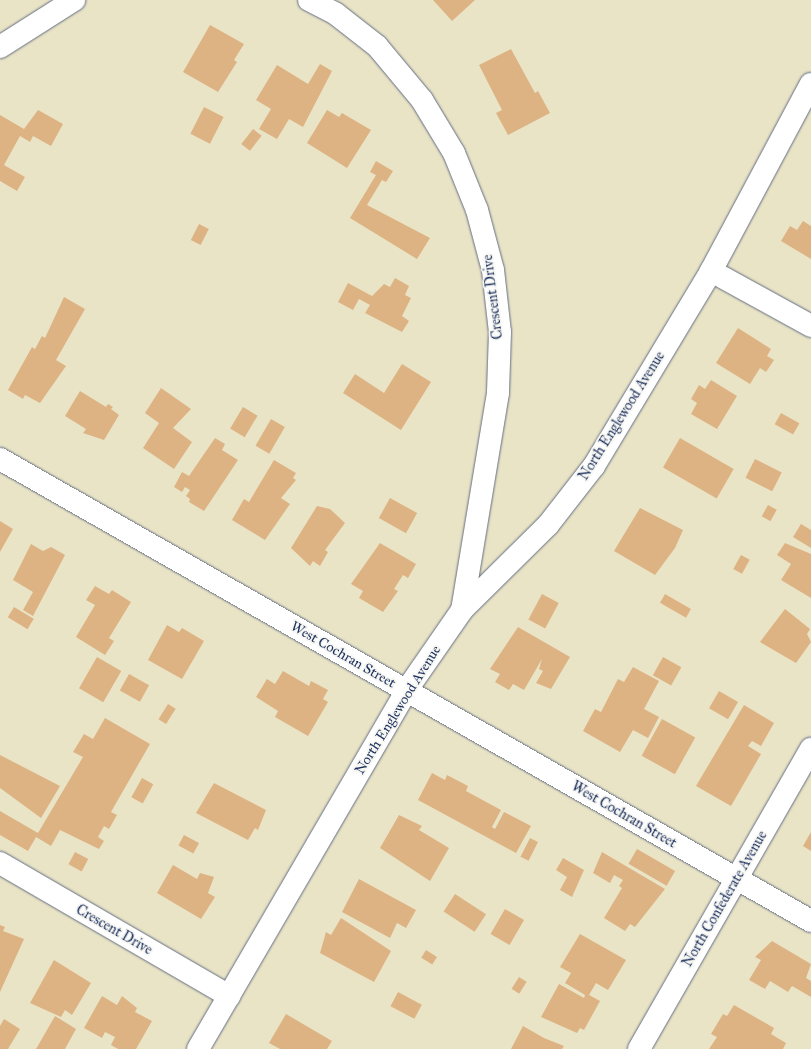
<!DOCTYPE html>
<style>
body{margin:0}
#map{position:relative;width:811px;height:1049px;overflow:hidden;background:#eae4c6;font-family:"IM FELL Great Primer",serif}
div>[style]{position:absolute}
.building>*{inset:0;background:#ddb384;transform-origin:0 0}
.roads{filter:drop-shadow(0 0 1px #636e82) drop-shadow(0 0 1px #636e82)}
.minor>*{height:22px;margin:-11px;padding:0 11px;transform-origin:11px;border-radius:11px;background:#fff}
span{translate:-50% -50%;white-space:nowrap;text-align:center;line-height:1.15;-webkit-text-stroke:3.5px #f6f6f2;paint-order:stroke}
.street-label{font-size:14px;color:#1b2f5e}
</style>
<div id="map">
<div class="building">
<i style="clip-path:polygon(433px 0,475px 0,452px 21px)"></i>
<i style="clip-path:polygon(210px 25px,244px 44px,234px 60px,237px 62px,218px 92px,183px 72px)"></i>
<i style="clip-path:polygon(511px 49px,535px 93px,538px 91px,550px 113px,508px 135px,496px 113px,502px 110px,479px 65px)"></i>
<i style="clip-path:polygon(320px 64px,332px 71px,303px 127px,289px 119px,277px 139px,259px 129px,271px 109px,256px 100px,277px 65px,308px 84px)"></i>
<i style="left:204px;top:107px;width:22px;height:30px;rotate:27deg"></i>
<i style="clip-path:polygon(38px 110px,63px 124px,51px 146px,33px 136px,30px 142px,20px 136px,4px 165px,25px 177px,17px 191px,0 181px,0 115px,24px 129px)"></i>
<i style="clip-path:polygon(327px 110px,339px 117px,342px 113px,371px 130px,347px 168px,307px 143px)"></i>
<i style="left:253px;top:129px;width:11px;height:19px;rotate:38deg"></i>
<i style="clip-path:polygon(376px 161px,393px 171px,386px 182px,382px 180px,367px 205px,430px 238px,417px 259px,350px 218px,376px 175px,370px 172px)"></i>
<i style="clip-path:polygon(803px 221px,811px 226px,811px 259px,781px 241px,790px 226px,797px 230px)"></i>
<i style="left:199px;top:224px;width:11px;height:18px;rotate:27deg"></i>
<i style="clip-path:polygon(395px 278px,409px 286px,405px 295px,411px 298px,402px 316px,409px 321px,402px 332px,365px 313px,370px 305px,359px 299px,353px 310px,338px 302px,348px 283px,372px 296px,384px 284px,390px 287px)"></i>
<i style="clip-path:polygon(64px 297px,85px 309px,56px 360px,66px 366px,40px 403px,25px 395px,23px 399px,8px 390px,32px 347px,35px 349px,42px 336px,45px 338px)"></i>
<i style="clip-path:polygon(738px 328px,771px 349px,767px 356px,774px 360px,766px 372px,760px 368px,750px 384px,716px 363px)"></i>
<i style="clip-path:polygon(402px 364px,431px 382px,401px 430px,343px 393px,355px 374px,384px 393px)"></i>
<i style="clip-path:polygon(711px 380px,737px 396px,717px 429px,691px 414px,697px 403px,691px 399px,699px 385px,705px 389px)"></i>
<i style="clip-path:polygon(161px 388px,191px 409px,173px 428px,192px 442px,174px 469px,143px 448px,159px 423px,145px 413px)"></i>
<i style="clip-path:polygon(80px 391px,106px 407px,108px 404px,113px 407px,111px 409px,119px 415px,104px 440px,83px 433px,86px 429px,65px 416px)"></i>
<i style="left:243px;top:407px;width:17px;height:25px;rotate:31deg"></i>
<i style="left:781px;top:413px;width:21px;height:13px;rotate:29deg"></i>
<i style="left:271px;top:419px;width:16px;height:31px;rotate:30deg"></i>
<i style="clip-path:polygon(215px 438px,225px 444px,222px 450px,238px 460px,204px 511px,189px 502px,190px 499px,186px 496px,190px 490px,185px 487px,182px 492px,174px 487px,182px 472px,189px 476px)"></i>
<i style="left:680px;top:438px;width:62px;height:34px;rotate:30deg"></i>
<i style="left:755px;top:459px;width:30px;height:21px;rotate:27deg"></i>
<i style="clip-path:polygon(274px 460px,296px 473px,293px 478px,296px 480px,281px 498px,290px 504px,265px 540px,232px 520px,244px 499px,249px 502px)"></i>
<i style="left:390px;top:498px;width:31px;height:23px;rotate:29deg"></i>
<i style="left:768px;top:505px;width:10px;height:13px;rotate:29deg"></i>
<i style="clip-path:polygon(317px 506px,330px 509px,345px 523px,325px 550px,328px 552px,320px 566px,313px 561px,310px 566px,291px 548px)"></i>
<i style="clip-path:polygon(640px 508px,683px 530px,675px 548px,655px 575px,614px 551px)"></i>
<i style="clip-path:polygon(0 521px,13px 529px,0 552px)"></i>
<i style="clip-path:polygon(801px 524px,811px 530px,811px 548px,793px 537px)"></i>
<i style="clip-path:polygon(380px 543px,416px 564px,408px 578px,403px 575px,394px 589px,398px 591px,383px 612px,359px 598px,363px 591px,351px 584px)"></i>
<i style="clip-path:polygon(785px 543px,811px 554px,811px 598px,781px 580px,791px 564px,777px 555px)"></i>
<i style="clip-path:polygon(31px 544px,43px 551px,51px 547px,65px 555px,33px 616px,23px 610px,33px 592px,13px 580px)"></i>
<i style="left:741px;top:555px;width:10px;height:16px;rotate:29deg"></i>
<i style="clip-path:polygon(95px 586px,109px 594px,112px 590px,131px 602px,109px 638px,114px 641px,105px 655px,76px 637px,95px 605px,86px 600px)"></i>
<i style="left:542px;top:594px;width:19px;height:29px;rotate:28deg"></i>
<i style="left:665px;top:594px;width:30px;height:10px;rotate:30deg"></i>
<i style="left:14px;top:607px;width:23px;height:12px;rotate:31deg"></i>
<i style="clip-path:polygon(785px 609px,810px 629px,807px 634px,811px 642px,796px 663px,760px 642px)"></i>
<i style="clip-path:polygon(167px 625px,179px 632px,182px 628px,204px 641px,182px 679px,148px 660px)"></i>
<i style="clip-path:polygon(518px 627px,570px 657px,551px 689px,536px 683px,543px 671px,539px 669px,542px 659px,524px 690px,513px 684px,509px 690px,495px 682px,500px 674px,490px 669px)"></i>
<i style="left:97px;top:657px;width:28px;height:36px;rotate:30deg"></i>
<i style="left:663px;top:657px;width:21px;height:21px;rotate:29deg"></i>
<i style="clip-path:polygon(633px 667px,659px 681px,644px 709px,659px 717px,648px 738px,633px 730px,620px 752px,583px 731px,595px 709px,601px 712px,618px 679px,624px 682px)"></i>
<i style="clip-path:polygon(283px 671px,309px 686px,311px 681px,328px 690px,323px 699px,328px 702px,308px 736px,275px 717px,278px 711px,256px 697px,267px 679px,275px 684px)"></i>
<i style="left:129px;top:674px;width:23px;height:19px;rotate:29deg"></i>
<i style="left:719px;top:691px;width:22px;height:20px;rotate:30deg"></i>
<i style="left:168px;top:704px;width:9px;height:18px;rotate:32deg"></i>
<i style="clip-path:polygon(744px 705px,774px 723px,761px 746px,752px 741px,748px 746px,761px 754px,731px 806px,696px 786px)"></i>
<i style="clip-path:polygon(105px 718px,150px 744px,111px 812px,117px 815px,109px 829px,104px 826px,98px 837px,104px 841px,99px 849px,60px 830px,51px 846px,36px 837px,28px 851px,0 835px,0 811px,38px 833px,83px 757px,73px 752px,84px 734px,93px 739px)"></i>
<i style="left:662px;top:719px;width:38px;height:42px;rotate:29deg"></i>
<i style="clip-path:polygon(0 755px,60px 786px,41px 818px,0 788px)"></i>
<i style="clip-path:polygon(432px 773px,445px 780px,447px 775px,468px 786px,466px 791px,501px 810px,492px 827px,495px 829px,504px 812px,531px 826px,516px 853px,418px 800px)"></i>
<i style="left:142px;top:778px;width:13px;height:22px;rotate:29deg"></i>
<i style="clip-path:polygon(214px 783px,266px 810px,258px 830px,255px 828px,248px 840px,196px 813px)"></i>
<i style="clip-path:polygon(399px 815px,422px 826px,419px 830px,449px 848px,430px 881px,380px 848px)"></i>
<i style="clip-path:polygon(811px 832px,811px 851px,803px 846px)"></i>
<i style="left:184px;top:835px;width:17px;height:12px;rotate:28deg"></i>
<i style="left:530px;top:838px;width:9px;height:21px;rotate:27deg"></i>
<i style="left:637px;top:849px;width:44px;height:17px;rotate:30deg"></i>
<i style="left:75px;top:852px;width:15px;height:14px;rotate:28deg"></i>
<i style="clip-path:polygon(602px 852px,665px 889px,635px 927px,630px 924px,625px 931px,604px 918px,622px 888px,619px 886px,623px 880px,614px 875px,610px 883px,593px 873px)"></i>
<i style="clip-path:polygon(563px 858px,584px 870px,572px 897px,560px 890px,567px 877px,556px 870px)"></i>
<i style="clip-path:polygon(173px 865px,197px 879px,200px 873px,214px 877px,208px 893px,215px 897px,201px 919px,157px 893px)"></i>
<i style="clip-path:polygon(359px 879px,416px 910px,406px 928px,397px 923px,390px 938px,342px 912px)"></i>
<i style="left:455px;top:894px;width:37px;height:21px;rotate:33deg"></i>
<i style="left:505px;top:909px;width:22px;height:29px;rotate:30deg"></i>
<i style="clip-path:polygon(341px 918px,391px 951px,374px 982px,320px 953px,326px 932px,331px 935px)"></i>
<i style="clip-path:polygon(0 925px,5px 927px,3px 931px,24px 939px,0 992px)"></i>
<i style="clip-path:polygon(580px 934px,626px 960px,608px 990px,596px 983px,589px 995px,600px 1001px,584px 1030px,580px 1028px,577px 1033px,541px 1017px,559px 984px,584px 998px,585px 995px,565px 983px,571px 973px,560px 967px)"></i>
<i style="clip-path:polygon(772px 941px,811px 964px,806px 978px,811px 981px,811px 997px,792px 986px,788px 992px,770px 981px,765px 989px,749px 980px,761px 960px,755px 957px)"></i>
<i style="left:426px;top:950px;width:13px;height:9px;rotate:32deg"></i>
<i style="clip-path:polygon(54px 960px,91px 983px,72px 1015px,65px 1010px,61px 1017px,30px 1003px)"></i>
<i style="left:519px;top:977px;width:9px;height:14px;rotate:32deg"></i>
<i style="left:398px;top:992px;width:27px;height:16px;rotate:28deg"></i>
<i style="clip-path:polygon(102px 996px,117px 1005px,122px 996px,137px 1008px,135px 1012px,152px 1021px,136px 1049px,118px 1049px,111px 1045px,115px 1037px,105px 1032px,102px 1038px,84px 1028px)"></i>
<i style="clip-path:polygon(734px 1005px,774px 1028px,771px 1034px,786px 1043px,783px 1049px,709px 1049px,717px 1037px,711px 1034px,723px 1014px,727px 1016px)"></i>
<i style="clip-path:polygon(286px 1014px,332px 1041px,327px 1049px,280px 1049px,269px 1043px)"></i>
<i style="clip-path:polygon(55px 1016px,76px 1029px,65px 1049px,36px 1049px)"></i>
<i style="clip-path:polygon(4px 1019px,20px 1029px,8px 1049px,0 1049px,0 1026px)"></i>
<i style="clip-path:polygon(523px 1026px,544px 1038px,564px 1046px,562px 1049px,511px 1049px)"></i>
</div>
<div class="roads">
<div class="minor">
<i style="left:309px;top:0;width:30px;rotate:27deg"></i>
<i style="left:336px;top:14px;width:52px;rotate:38deg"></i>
<i style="left:377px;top:46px;width:70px;rotate:50.2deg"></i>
<i style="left:422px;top:100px;width:62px;rotate:58.9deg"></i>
<i style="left:454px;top:153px;width:61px;rotate:68deg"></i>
<i style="left:477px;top:210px;width:62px;rotate:75.1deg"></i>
<i style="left:493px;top:270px;width:62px;rotate:83.6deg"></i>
<i style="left:500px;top:332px;width:61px;rotate:91.9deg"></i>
<i style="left:498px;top:393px;width:220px;rotate:99.4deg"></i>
<i style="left:0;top:47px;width:88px;rotate:-32.4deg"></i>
<i style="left:711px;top:271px;width:114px;rotate:28.8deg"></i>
<i style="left:0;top:459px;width:933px;rotate:29.67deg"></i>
<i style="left:0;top:863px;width:265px;rotate:30.1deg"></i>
<i style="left:198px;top:1049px;width:414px;rotate:-59.8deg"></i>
<i style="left:406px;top:691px;width:98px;rotate:-55.3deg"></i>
<i style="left:462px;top:610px;width:121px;rotate:-44.7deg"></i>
<i style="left:548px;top:525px;width:75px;rotate:-52.1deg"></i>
<i style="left:594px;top:466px;width:227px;rotate:-59deg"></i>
<i style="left:711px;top:271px;width:212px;rotate:-61.9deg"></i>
<i style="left:639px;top:1049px;width:346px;rotate:-60.2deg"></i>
</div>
</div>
<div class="street-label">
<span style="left:493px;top:297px;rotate:-97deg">Crescent Drive</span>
<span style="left:622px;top:416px;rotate:-58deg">North Englewood Avenue</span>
<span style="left:343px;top:655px;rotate:30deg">West Cochran Street</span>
<span style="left:398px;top:710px;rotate:-58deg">North Englewood Avenue</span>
<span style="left:624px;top:815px;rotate:30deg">West Cochran Street</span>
<span style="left:725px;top:899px;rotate:-60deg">North Confederate Avenue</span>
<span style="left:114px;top:930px;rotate:30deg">Crescent Drive</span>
</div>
</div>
